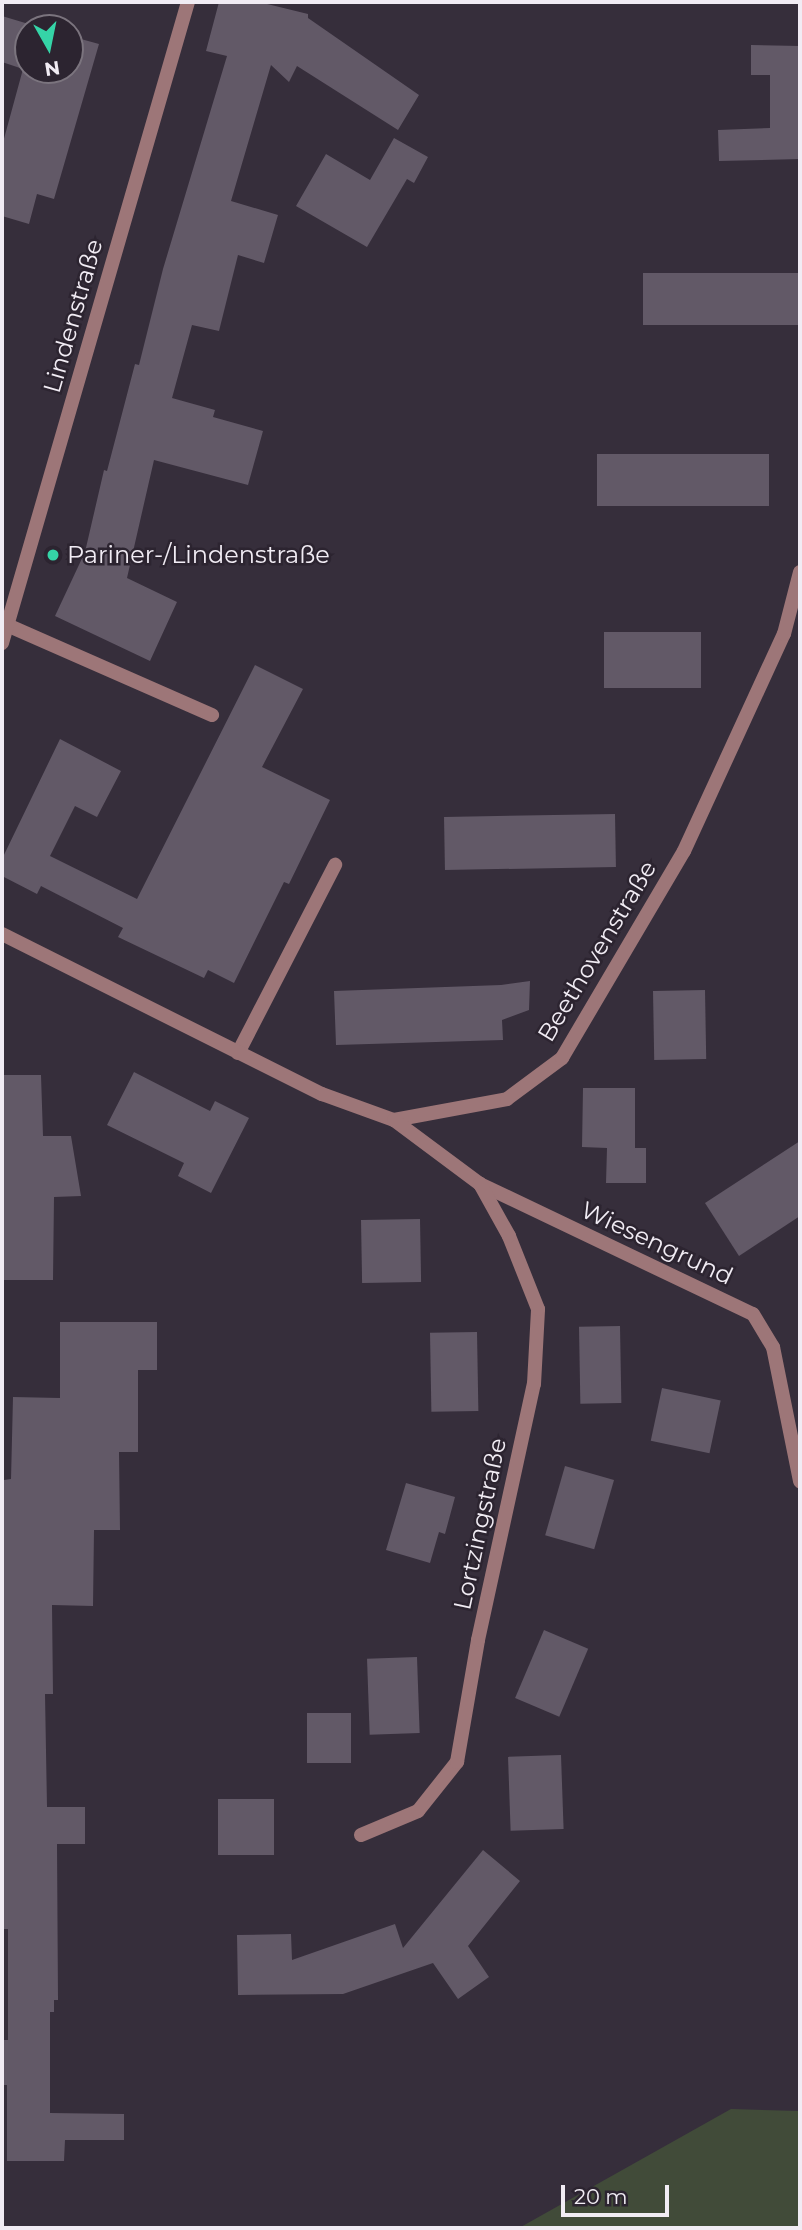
<!DOCTYPE html>
<meta charset="utf-8">
<style>
body{margin:0}
#map{position:relative;width:802px;height:2230px;overflow:hidden;background:#362e3b;font-family:Montserrat,sans-serif}
div>[style]{position:absolute}
.green>*{inset:0;background:#414b39}
.building>*{inset:0;background:#625967;transform-origin:0 0}
.service>*{height:14px;margin:-7px;padding:0 7px;transform-origin:7px;border-radius:7px;background:#9d7678}
.minor>*{height:14px;margin:-7px;padding:0 7px;transform-origin:7px;border-radius:7px;background:#9d7678}
.tertiary>*{height:14px;margin:-7px;padding:0 7px;transform-origin:7px;border-radius:7px;background:#9d7678}
.dots>*{width:19px;height:19px;translate:-50% -50%;box-sizing:border-box;border:4px solid #2c2430;border-radius:50%}
span{translate:-50% -50%;white-space:nowrap;text-align:center;line-height:1.15;-webkit-text-stroke:5px #2c2430;paint-order:stroke}
.street-label{font-size:24px;color:#f1ecf4}
.poi-label{font-size:24px;color:#f1ecf4}
.left{translate:0 -50%;text-align:left}
.frame{position:absolute;inset:0;border:4px solid #f1ecf4;pointer-events:none}
.north{position:absolute;left:14px;top:14px;width:70px;height:70px;box-sizing:border-box;background:#2c2430;border:2px solid #7b747e;border-radius:50%;rotate:171deg;font-size:19px;font-weight:700;line-height:28px;text-align:center;color:#f1ecf4}
.north::after{content:'';display:block;margin:auto;width:24px;height:32px;background:#35d4a7;clip-path:polygon(50% 0,100% 100%,50% 72%,0 100%)}
.scale{position:absolute;left:561px;top:2185px;width:108px;height:32px;box-sizing:border-box;border:4px solid #f1ecf4;border-top:0;padding-left:9px;font-size:21px;line-height:24px;white-space:nowrap;color:#f1ecf4;-webkit-text-stroke:5px #2c2430;paint-order:stroke}
</style>
<div id="map">
<div class="green">
<i style="clip-path:polygon(731px 2109px,800px 2111px,800px 2228px,519px 2228px)"></i>
</div>
<div class="building">
<i style="clip-path:polygon(219px 2px,259px 2px,308px 14px,308px 18px,419px 95px,398px 130px,297px 66px,289px 82px,271px 65px,231px 201px,278px 215px,264px 263px,238px 255px,219px 331px,192px 325px,172px 398px,215px 410px,213px 417px,263px 431px,248px 485px,154px 460px,127px 578px,177px 602px,150px 661px,55px 616px,85px 552px,104px 470px,107px 471px,135px 364px,139px 365px,163px 269px,227px 56px,206px 51px)"></i>
<i style="clip-path:polygon(2px 16px,42px 28px,28px 28px,28px 70px,70px 70px,70px 36px,99px 44px,54px 199px,37px 194px,29px 224px,2px 216px,2px 146px,23px 69px,2px 62px)"></i>
<i style="clip-path:polygon(751px 45px,800px 46px,800px 159px,719px 161px,718px 130px,770px 128px,770px 75px,751px 75px)"></i>
<i style="clip-path:polygon(394px 138px,428px 157px,414px 183px,407px 179px,367px 247px,296px 206px,326px 154px,370px 180px)"></i>
<i style="left:800px;top:273px;width:52px;height:157px;rotate:90deg"></i>
<i style="left:769px;top:454px;width:52px;height:172px;rotate:90deg"></i>
<i style="left:701px;top:632px;width:56px;height:97px;rotate:90deg"></i>
<i style="clip-path:polygon(255px 665px,303px 689px,262px 767px,330px 800px,289px 884px,284px 882px,234px 983px,208px 970px,204px 978px,118px 937px,123px 928px,41px 886px,37px 894px,2px 876px,2px 859px,60px 739px,121px 771px,97px 817px,75px 806px,50px 856px,137px 899px)"></i>
<i style="left:615px;top:814px;width:53px;height:171px;rotate:89deg"></i>
<i style="clip-path:polygon(530px 981px,529px 1010px,502px 1020px,503px 1040px,336px 1045px,334px 991px,501px 985px)"></i>
<i style="left:705px;top:990px;width:69px;height:52px;rotate:89deg"></i>
<i style="clip-path:polygon(134px 1072px,210px 1111px,215px 1101px,249px 1118px,211px 1193px,178px 1176px,184px 1163px,107px 1125px)"></i>
<i style="clip-path:polygon(2px 1075px,41px 1075px,43px 1136px,71px 1136px,81px 1196px,54px 1197px,53px 1280px,2px 1280px)"></i>
<i style="clip-path:polygon(583px 1088px,635px 1088px,635px 1148px,646px 1148px,646px 1183px,606px 1183px,607px 1148px,582px 1147px)"></i>
<i style="clip-path:polygon(800px 1141px,800px 1216px,739px 1256px,705px 1203px)"></i>
<i style="left:420px;top:1219px;width:63px;height:59px;rotate:89deg"></i>
<i style="clip-path:polygon(60px 1322px,157px 1322px,157px 1370px,138px 1370px,138px 1452px,119px 1452px,120px 1530px,94px 1530px,93px 1606px,52px 1605px,53px 1694px,45px 1694px,47px 1807px,85px 1807px,85px 1844px,57px 1844px,58px 2000px,54px 2000px,54px 2012px,50px 2012px,50px 2113px,124px 2114px,124px 2140px,65px 2140px,64px 2161px,7px 2161px,7px 2085px,3px 2085px,3px 2040px,8px 2040px,8px 1929px,2px 1929px,4px 1480px,11px 1479px,13px 1397px,60px 1398px)"></i>
<i style="left:620px;top:1326px;width:77px;height:41px;rotate:89deg"></i>
<i style="left:477px;top:1332px;width:79px;height:47px;rotate:89deg"></i>
<i style="left:662px;top:1388px;width:60px;height:54px;rotate:12deg"></i>
<i style="left:565px;top:1466px;width:51px;height:72px;rotate:16deg"></i>
<i style="clip-path:polygon(406px 1483px,455px 1497px,445px 1534px,439px 1532px,430px 1563px,386px 1550px)"></i>
<i style="left:544px;top:1630px;width:48px;height:74px;rotate:23deg"></i>
<i style="left:417px;top:1657px;width:76px;height:50px;rotate:88deg"></i>
<i style="left:307px;top:1713px;width:44px;height:50px"></i>
<i style="left:561px;top:1755px;width:74px;height:53px;rotate:88deg"></i>
<i style="left:218px;top:1799px;width:56px;height:56px"></i>
<i style="clip-path:polygon(483px 1850px,520px 1881px,468px 1946px,489px 1977px,458px 1999px,433px 1963px,343px 1994px,238px 1995px,237px 1935px,291px 1934px,292px 1960px,395px 1924px,403px 1948px)"></i>
</div>
<div class="service">
<i style="left:7px;top:625px;width:224px;rotate:23.7deg"></i>
<i style="left:238px;top:1053px;width:212px;rotate:-62.7deg"></i>
</div>
<div class="minor">
<i style="left:2px;top:934px;width:358px;rotate:26.6deg"></i>
<i style="left:322px;top:1094px;width:77px;rotate:19.9deg"></i>
<i style="left:394px;top:1120px;width:115px;rotate:-10.5deg"></i>
<i style="left:507px;top:1099px;width:69px;rotate:-36.7deg"></i>
<i style="left:562px;top:1058px;width:240px;rotate:-59.5deg"></i>
<i style="left:684px;top:851px;width:239px;rotate:-65.3deg"></i>
<i style="left:784px;top:634px;width:64px;rotate:-75.5deg"></i>
<i style="left:394px;top:1120px;width:107px;rotate:36.7deg"></i>
<i style="left:480px;top:1184px;width:302px;rotate:25.5deg"></i>
<i style="left:753px;top:1314px;width:39px;rotate:59deg"></i>
<i style="left:773px;top:1347px;width:137px;rotate:78.6deg"></i>
<i style="left:361px;top:1835px;width:62px;rotate:-22.8deg"></i>
<i style="left:418px;top:1811px;width:63px;rotate:-51.5deg"></i>
<i style="left:457px;top:1762px;width:124px;rotate:-80.2deg"></i>
<i style="left:478px;top:1640px;width:262px;rotate:-77.7deg"></i>
<i style="left:534px;top:1384px;width:75px;rotate:-86.9deg"></i>
<i style="left:538px;top:1309px;width:79px;rotate:-111.7deg"></i>
<i style="left:509px;top:1236px;width:60px;rotate:-119.1deg"></i>
</div>
<div class="tertiary">
<i style="left:2px;top:643px;width:667px;rotate:-73.82deg"></i>
</div>
<div class="dots">
<i style="left:53px;top:555px;background:#35d4a7"></i>
</div>
<div class="street-label">
<span style="left:73px;top:316px;rotate:-74deg">Lindenstraße</span>
<span style="left:597px;top:951px;rotate:-59deg">Beethovenstraße</span>
<span style="left:657px;top:1243px;rotate:25deg">Wiesengrund</span>
<span style="left:480px;top:1524px;rotate:-78deg">Lortzingstraße</span>
</div>
<div class="poi-label">
<span class="left" style="left:67px;top:555px">Pariner-/Lindenstraße</span>
</div>
<div class="frame"></div>
<div class="north">N</div>
<div class="scale">20 m</div>
</div>
